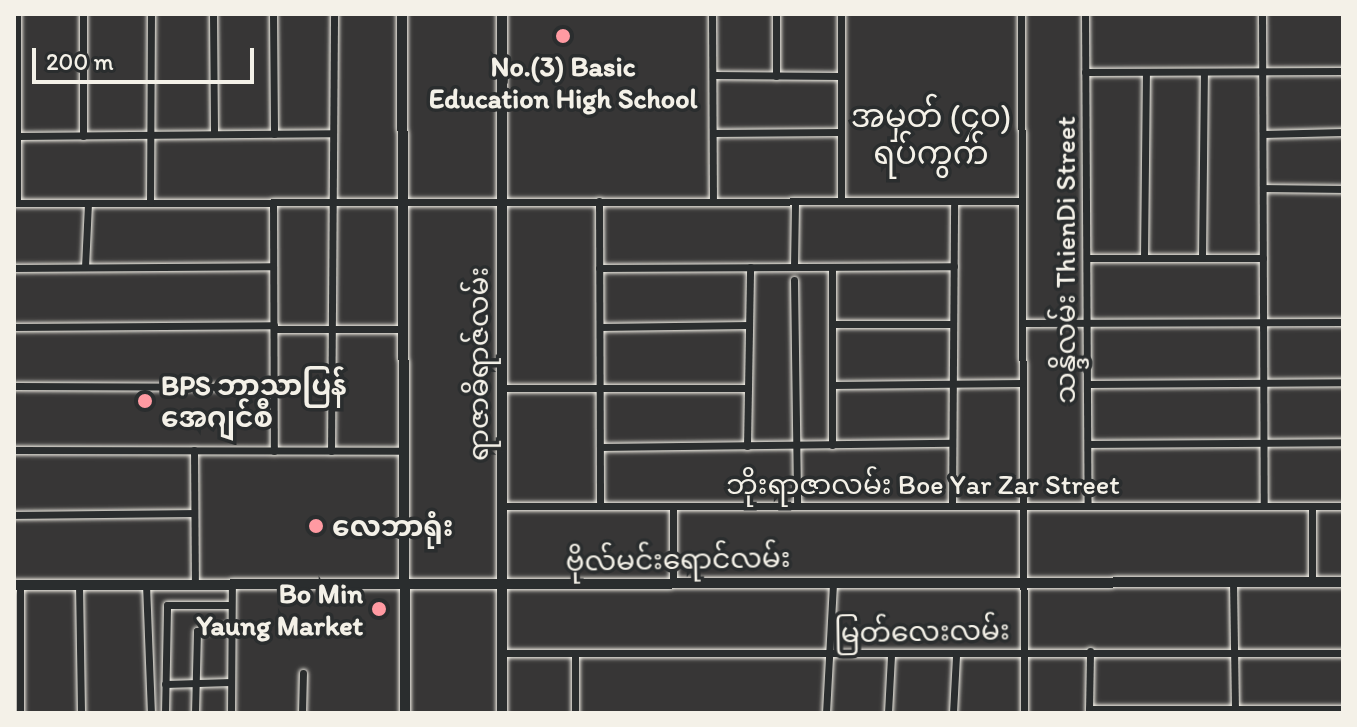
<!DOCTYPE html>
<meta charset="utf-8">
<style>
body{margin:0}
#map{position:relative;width:1357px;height:727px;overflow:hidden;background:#373636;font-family:Itim,"Noto Sans Myanmar",sans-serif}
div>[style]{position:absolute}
.roads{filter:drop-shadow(0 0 2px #f4f1e8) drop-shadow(0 0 2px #f4f1e8)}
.street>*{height:7px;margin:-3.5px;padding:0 3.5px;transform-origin:3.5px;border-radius:3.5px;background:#2a2d2e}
.secondary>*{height:10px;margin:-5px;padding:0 5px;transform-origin:5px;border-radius:5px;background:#2a2d2e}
.dots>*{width:22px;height:22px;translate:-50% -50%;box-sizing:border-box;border:4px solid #2a2d2e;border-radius:50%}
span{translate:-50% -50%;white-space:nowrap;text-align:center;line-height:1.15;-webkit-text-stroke:7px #2a2d2e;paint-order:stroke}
.poi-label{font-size:28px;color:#f4f1e8;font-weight:700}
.left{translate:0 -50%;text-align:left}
.right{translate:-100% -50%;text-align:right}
.street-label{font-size:28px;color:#f4f1e8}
.quarter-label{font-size:32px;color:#f4f1e8}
.frame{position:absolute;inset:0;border:16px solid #f4f1e8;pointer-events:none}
.scale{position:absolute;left:32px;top:48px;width:222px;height:36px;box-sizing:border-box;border:4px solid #f4f1e8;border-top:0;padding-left:10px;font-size:24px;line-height:28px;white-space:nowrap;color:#f4f1e8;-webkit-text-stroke:6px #2a2d2e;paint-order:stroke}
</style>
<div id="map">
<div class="roads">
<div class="street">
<i style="left:17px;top:14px;width:189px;rotate:90deg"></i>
<i style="left:213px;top:14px;width:120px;rotate:89.5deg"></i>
<i style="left:273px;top:14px;width:120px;rotate:89.5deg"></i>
<i style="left:712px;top:14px;width:187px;rotate:89.7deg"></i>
<i style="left:776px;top:14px;width:62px;rotate:90deg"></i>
<i style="left:1021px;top:14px;width:699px;rotate:89.75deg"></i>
<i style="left:1085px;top:14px;width:492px;rotate:89.7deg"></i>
<i style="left:1262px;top:14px;width:492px;rotate:89.8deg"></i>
<i style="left:1085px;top:72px;width:258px;rotate:-0.2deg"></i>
<i style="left:713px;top:75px;width:128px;rotate:0.4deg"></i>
<i style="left:713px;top:133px;width:128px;rotate:-0.4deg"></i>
<i style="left:1263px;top:134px;width:80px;rotate:-1.4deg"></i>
<i style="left:17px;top:136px;width:316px;rotate:-0.5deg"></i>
<i style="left:83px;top:136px;width:122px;rotate:-90deg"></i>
<i style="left:1263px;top:188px;width:80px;rotate:0.7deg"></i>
<i style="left:599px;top:201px;width:305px;rotate:89.8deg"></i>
<i style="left:841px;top:201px;width:187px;rotate:-90deg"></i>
<i style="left:273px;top:202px;width:249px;rotate:89.8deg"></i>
<i style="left:14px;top:203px;width:1008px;rotate:-0.11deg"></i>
<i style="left:150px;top:203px;width:189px;rotate:-89.7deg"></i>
<i style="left:1087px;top:258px;width:176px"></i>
<i style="left:1144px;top:258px;width:186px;rotate:-89.4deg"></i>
<i style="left:1202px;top:258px;width:186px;rotate:-89.4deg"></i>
<i style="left:85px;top:267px;width:64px;rotate:-87.3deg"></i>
<i style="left:794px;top:267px;width:66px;rotate:-89.1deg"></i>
<i style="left:14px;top:268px;width:259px;rotate:-0.4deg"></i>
<i style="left:599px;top:268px;width:355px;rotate:-0.3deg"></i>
<i style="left:794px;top:280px;width:226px;rotate:89.2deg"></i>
<i style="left:1022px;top:323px;width:321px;rotate:-0.2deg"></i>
<i style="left:832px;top:324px;width:121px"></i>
<i style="left:14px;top:327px;width:260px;rotate:-0.4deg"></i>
<i style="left:600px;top:327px;width:149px;rotate:-0.8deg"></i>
<i style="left:274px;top:329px;width:128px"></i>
<i style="left:1088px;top:384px;width:255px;rotate:-0.4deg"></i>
<i style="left:832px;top:385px;width:190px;rotate:-0.6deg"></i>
<i style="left:14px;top:386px;width:260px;rotate:0.2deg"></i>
<i style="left:502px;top:388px;width:246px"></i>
<i style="left:1088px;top:444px;width:255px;rotate:-0.4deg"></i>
<i style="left:832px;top:445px;width:178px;rotate:-90deg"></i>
<i style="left:747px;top:446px;width:179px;rotate:-89deg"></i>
<i style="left:600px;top:447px;width:352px;rotate:-0.7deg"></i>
<i style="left:14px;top:450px;width:389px;rotate:0.1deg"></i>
<i style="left:194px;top:450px;width:134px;rotate:89.6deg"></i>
<i style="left:331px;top:451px;width:437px;rotate:-89.6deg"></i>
<i style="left:502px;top:506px;width:841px"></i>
<i style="left:673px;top:506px;width:76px;rotate:90deg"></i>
<i style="left:952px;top:506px;width:305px;rotate:-89.6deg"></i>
<i style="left:1312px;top:506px;width:76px;rotate:90deg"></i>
<i style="left:14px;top:515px;width:180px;rotate:-0.6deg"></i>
<i style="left:1233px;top:582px;width:129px;rotate:89.1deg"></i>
<i style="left:79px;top:584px;width:129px;rotate:89.1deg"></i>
<i style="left:146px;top:584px;width:129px;rotate:87.8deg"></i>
<i style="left:502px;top:653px;width:841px"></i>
<i style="left:575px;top:654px;width:59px;rotate:90deg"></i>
<i style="left:165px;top:684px;width:66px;rotate:-1.7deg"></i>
<i style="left:1089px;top:709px;width:254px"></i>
<i style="left:1089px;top:711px;width:60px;rotate:-89deg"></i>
<i style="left:20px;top:713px;width:128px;rotate:-90deg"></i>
<i style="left:165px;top:713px;width:108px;rotate:-88.9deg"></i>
<i style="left:167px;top:605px;width:63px"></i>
<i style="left:195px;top:713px;width:82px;rotate:-88.6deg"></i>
<i style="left:197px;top:631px;width:33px;rotate:-9deg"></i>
<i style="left:231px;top:713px;width:129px;rotate:-89.6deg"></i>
<i style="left:302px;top:713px;width:40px;rotate:-88.6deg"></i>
<i style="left:826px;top:713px;width:131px;rotate:-86.9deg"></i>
<i style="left:888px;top:713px;width:58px;rotate:-87deg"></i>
<i style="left:953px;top:713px;width:58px;rotate:-87deg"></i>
</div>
<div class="secondary">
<i style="left:402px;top:14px;width:699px;rotate:89.75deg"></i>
<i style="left:502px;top:14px;width:699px;rotate:90deg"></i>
<i style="left:14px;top:585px;width:1329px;rotate:-0.13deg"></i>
</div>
</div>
<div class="dots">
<i style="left:563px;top:36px;background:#ff9aa2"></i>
<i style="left:145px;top:401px;background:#ff9aa2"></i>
<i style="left:316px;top:526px;background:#ff9aa2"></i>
<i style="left:379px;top:609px;background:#ff9aa2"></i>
</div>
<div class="poi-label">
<span style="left:563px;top:82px">No.(3) Basic<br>Education High School</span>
<span class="left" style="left:161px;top:401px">BPS ဘာသာပြန်<br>အေဂျင်စီ</span>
<span class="left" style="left:332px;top:526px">လေဘာရုံး</span>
<span class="right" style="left:363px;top:609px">Bo Min<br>Yaung Market</span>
</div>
<div class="street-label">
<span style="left:1065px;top:260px;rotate:-90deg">သန္ဒိလမ်း ThienDi Street</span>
<span style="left:478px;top:364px;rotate:-90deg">ရာဇာဓိရာဇ်လမ်း</span>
<span style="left:923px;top:484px">ဘိုးရာဇာလမ်း Boe Yar Zar Street</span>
<span style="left:678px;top:559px;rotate:-1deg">ဗိုလ်မင်းရောင်လမ်း</span>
<span style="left:922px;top:631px;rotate:-1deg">မြတ်လေးလမ်း</span>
</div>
<div class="quarter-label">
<span style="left:931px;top:135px">အမှတ် (၄၀)<br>ရပ်ကွက်</span>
</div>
<div class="frame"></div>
<div class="scale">200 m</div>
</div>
